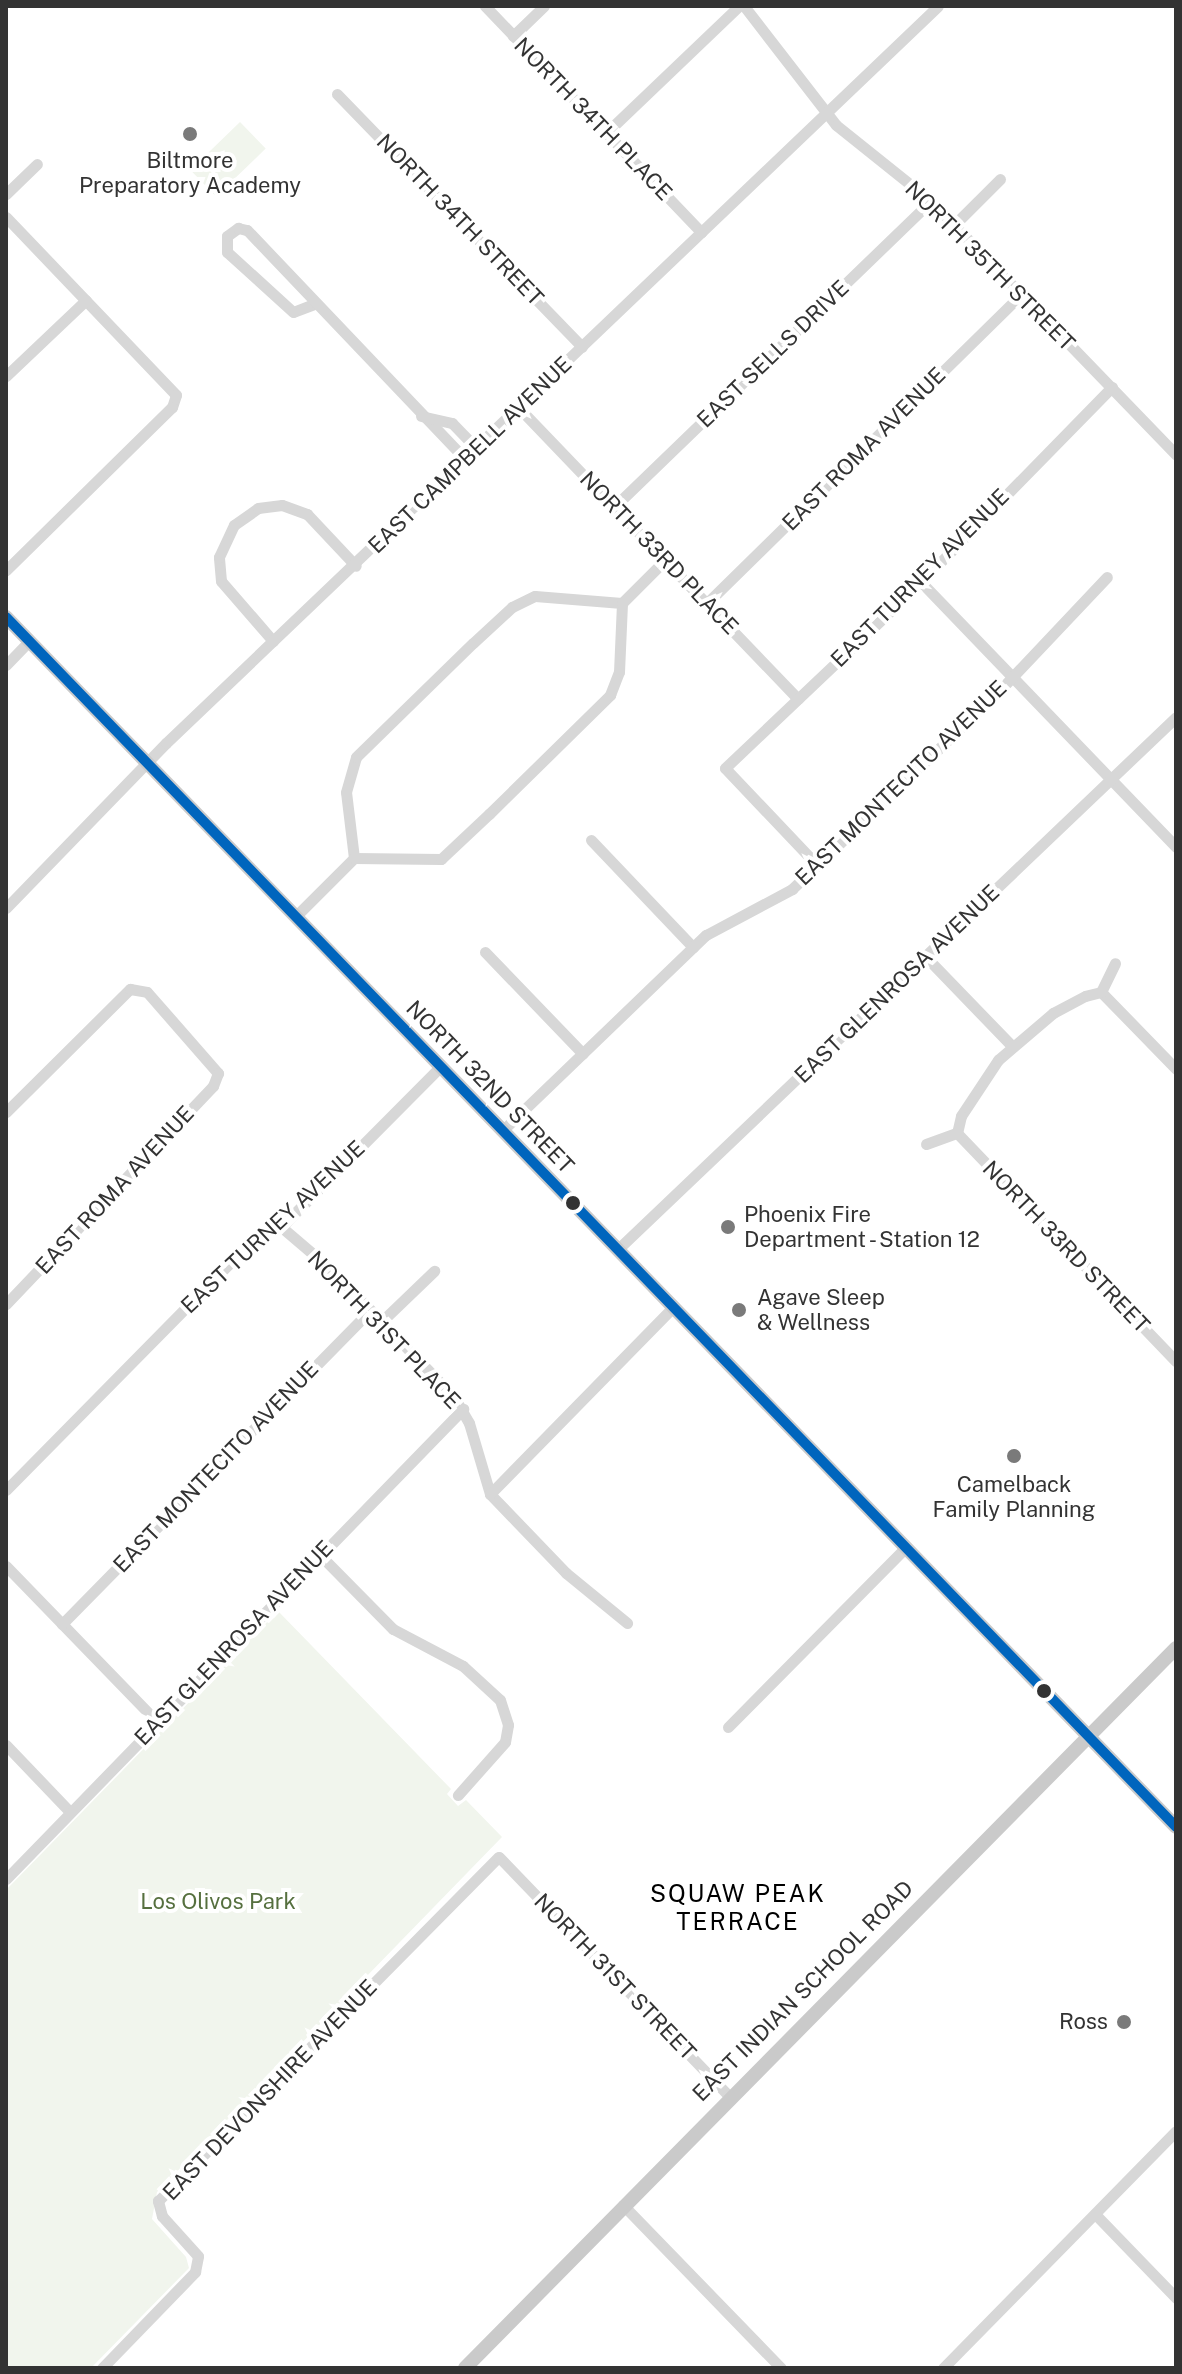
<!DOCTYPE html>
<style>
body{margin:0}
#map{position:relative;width:1182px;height:2374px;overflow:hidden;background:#fff;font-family:"Public Sans",sans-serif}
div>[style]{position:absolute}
.green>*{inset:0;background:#f1f5ed;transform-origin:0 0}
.minor>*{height:11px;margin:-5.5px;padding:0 5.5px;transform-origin:5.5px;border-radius:5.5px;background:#d7d7d7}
.major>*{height:14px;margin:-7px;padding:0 7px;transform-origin:7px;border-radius:7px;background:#cacaca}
.bus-1>*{height:10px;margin:-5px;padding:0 5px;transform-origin:5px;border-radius:5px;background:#0065bd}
.dots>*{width:22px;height:22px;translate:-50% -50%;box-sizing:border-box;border:4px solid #fff;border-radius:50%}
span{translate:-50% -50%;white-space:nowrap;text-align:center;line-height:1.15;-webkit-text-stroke:8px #fff;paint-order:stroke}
.street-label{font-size:22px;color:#333}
.poi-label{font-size:22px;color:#333}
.left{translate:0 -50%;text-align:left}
.right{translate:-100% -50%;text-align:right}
.park-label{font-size:22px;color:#56703f}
.neighbourhood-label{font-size:24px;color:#000;letter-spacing:2px}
.frame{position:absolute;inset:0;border:8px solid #333;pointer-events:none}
</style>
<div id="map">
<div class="green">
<i style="left:240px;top:122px;width:37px;height:69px;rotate:46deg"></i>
<i style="clip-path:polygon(278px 1611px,451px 1789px,447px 1794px,458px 1806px,466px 1800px,502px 1837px,157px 2192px,152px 2219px,186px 2257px,189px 2268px,91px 2368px,6px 2368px,6px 1890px)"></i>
</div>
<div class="minor">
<i style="left:485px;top:6px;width:313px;rotate:46.3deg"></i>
<i style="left:744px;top:6px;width:150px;rotate:52.3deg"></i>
<i style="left:836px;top:125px;width:122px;rotate:38.7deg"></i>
<i style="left:931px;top:201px;width:353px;rotate:46deg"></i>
<i style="left:513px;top:36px;width:43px;rotate:-44.1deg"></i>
<i style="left:337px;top:94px;width:352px;rotate:45.9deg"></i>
<i style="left:606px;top:133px;width:184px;rotate:-43.7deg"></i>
<i style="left:6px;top:194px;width:43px;rotate:-44.1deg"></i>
<i style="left:6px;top:217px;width:246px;rotate:46.3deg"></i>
<i style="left:176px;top:395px;width:13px;rotate:108deg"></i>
<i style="left:172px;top:407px;width:233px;rotate:135.5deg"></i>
<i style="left:954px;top:225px;width:65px;rotate:-45deg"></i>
<i style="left:314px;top:304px;width:22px;rotate:159deg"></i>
<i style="left:293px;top:312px;width:89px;rotate:-137.7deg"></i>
<i style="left:227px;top:252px;width:16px;rotate:-90deg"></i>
<i style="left:227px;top:236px;width:14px;rotate:-36deg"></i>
<i style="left:238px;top:228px;width:9px;rotate:13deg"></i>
<i style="left:247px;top:230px;width:318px;rotate:46.4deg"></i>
<i style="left:6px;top:376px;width:110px;rotate:-43.5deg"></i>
<i style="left:519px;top:408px;width:403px;rotate:46.2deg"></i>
<i style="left:421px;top:416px;width:32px;rotate:13deg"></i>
<i style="left:452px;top:423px;width:36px;rotate:46deg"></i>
<i style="left:614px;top:507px;width:441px;rotate:-44deg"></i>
<i style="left:921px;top:582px;width:368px;rotate:46.1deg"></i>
<i style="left:707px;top:603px;width:441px;rotate:-44.5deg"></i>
<i style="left:273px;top:641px;width:79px;rotate:-130.9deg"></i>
<i style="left:221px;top:581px;width:24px;rotate:-95deg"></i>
<i style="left:219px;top:557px;width:35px;rotate:-65deg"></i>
<i style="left:234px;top:525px;width:29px;rotate:-35deg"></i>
<i style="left:258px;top:508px;width:24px;rotate:-7deg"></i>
<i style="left:282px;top:505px;width:27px;rotate:20deg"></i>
<i style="left:307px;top:514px;width:71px;rotate:46.7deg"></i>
<i style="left:6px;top:665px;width:33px;rotate:-46deg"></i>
<i style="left:591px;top:840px;width:148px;rotate:46.4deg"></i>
<i style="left:354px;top:858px;width:66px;rotate:-96.9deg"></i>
<i style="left:346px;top:792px;width:36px;rotate:-74deg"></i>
<i style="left:356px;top:757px;width:163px;rotate:-44.3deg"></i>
<i style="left:473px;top:643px;width:53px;rotate:-42.7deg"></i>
<i style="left:512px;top:607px;width:25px;rotate:-26deg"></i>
<i style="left:535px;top:596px;width:87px;rotate:4.6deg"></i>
<i style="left:816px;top:864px;width:132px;rotate:-133.5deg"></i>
<i style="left:725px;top:768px;width:270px;rotate:-43.5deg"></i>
<i style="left:921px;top:582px;width:273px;rotate:-45.6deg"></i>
<i style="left:6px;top:908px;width:230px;rotate:-45.9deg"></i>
<i style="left:166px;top:743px;width:1067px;rotate:-43.67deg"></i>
<i style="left:295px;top:917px;width:83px;rotate:-45deg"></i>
<i style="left:354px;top:858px;width:87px;rotate:0.7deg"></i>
<i style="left:441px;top:859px;width:66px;rotate:-43.2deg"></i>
<i style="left:489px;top:814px;width:170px;rotate:-44.5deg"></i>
<i style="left:610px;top:695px;width:25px;rotate:-69deg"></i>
<i style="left:619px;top:672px;width:69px;rotate:-87.5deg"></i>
<i style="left:622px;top:603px;width:61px;rotate:-45deg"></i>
<i style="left:485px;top:952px;width:141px;rotate:46.1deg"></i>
<i style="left:925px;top:956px;width:125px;rotate:46deg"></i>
<i style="left:1101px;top:992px;width:32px;rotate:-64deg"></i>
<i style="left:1176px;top:1069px;width:107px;rotate:-134.2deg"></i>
<i style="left:1101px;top:992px;width:16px;rotate:166deg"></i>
<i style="left:1085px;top:996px;width:36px;rotate:152deg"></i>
<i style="left:1053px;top:1013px;width:72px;rotate:139.5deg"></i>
<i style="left:998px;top:1060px;width:67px;rotate:123.5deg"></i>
<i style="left:961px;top:1116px;width:17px;rotate:103deg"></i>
<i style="left:957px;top:1133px;width:316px;rotate:46.2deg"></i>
<i style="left:6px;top:1112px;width:175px;rotate:-44.8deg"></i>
<i style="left:130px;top:989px;width:17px;rotate:10deg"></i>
<i style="left:147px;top:992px;width:108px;rotate:48.8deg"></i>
<i style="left:218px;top:1073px;width:14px;rotate:111deg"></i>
<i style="left:213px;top:1086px;width:301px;rotate:133.5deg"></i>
<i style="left:502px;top:1131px;width:283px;rotate:-43.9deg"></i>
<i style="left:706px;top:935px;width:98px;rotate:-28.1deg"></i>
<i style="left:792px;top:889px;width:289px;rotate:-43.7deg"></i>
<i style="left:1001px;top:689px;width:154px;rotate:-46.6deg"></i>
<i style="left:926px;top:1144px;width:33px;rotate:-20deg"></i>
<i style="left:279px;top:1225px;width:72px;rotate:40.5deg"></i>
<i style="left:334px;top:1272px;width:173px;rotate:46.2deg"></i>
<i style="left:454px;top:1397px;width:30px;rotate:60deg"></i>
<i style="left:469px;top:1423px;width:74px;rotate:73.5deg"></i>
<i style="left:490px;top:1494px;width:110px;rotate:46.1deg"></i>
<i style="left:566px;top:1573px;width:79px;rotate:39.3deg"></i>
<i style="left:617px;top:1250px;width:772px;rotate:-43.64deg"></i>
<i style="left:381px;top:1322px;width:74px;rotate:-43.9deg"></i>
<i style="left:6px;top:1490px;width:339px;rotate:-45.4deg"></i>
<i style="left:244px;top:1249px;width:50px;rotate:-32.7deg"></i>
<i style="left:286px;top:1222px;width:218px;rotate:-45.2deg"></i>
<i style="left:490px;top:1494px;width:262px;rotate:-45.6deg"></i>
<i style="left:320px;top:1555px;width:104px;rotate:45.4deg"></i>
<i style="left:393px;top:1629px;width:79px;rotate:27.9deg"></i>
<i style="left:463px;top:1666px;width:50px;rotate:42.6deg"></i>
<i style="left:500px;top:1700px;width:26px;rotate:72deg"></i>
<i style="left:508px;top:1725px;width:17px;rotate:100deg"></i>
<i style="left:505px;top:1742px;width:71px;rotate:131.6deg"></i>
<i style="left:6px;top:1566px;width:219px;rotate:45.9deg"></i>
<i style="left:62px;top:1624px;width:439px;rotate:-45.5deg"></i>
<i style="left:728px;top:1727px;width:252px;rotate:-45.3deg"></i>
<i style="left:6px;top:1745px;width:93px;rotate:46.3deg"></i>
<i style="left:6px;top:1879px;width:656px;rotate:-45.8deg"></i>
<i style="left:623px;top:2205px;width:227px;rotate:45.9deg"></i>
<i style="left:1095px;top:2214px;width:117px;rotate:46deg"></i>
<i style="left:102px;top:2368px;width:134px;rotate:-45.9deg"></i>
<i style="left:195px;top:2272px;width:16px;rotate:-79deg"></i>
<i style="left:198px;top:2256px;width:54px;rotate:-132deg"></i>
<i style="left:162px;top:2216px;width:16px;rotate:-105deg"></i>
<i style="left:158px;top:2201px;width:484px;rotate:-45.3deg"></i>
<i style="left:499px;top:1857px;width:333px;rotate:46.1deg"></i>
<i style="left:943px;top:2368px;width:332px;rotate:-45.5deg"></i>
</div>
<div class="major">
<i style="left:6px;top:617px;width:1683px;rotate:45.96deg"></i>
<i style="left:465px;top:2368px;width:1012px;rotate:-45.36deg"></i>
</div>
<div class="bus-1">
<i style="left:6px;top:617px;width:1683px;rotate:45.96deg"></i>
</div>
<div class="dots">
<i style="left:190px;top:134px;background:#7a7a7a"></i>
<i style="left:573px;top:1203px;background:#333"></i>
<i style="left:728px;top:1227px;background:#7a7a7a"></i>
<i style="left:739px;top:1310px;background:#7a7a7a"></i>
<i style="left:1014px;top:1456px;background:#7a7a7a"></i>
<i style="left:1044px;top:1691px;background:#333"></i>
<i style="left:1124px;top:2022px;background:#7a7a7a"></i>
</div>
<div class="street-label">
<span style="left:593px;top:119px;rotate:46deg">NORTH 34TH PLACE</span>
<span style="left:460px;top:220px;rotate:46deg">NORTH 34TH STREET</span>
<span style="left:990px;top:266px;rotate:45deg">NORTH 35TH STREET</span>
<span style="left:773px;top:354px;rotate:-44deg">EAST SELLS DRIVE</span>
<span style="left:864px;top:449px;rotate:-45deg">EAST ROMA AVENUE</span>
<span style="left:470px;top:455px;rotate:-44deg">EAST CAMPBELL AVENUE</span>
<span style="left:659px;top:553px;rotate:46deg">NORTH 33RD PLACE</span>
<span style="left:920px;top:578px;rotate:-45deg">EAST TURNEY AVENUE</span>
<span style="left:901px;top:783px;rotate:-44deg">EAST MONTECITO AVENUE</span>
<span style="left:897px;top:984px;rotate:-44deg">EAST GLENROSA AVENUE</span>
<span style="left:490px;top:1087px;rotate:46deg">NORTH 32ND STREET</span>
<span style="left:115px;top:1190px;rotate:-47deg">EAST ROMA AVENUE</span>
<span style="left:273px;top:1227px;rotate:-43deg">EAST TURNEY AVENUE</span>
<span style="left:1066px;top:1247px;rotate:46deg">NORTH 33RD STREET</span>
<span style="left:384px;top:1330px;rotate:46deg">NORTH 31ST PLACE</span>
<span style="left:216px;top:1467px;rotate:-46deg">EAST MONTECITO AVENUE</span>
<span style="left:234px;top:1643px;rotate:-46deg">EAST GLENROSA AVENUE</span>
<span style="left:615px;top:1977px;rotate:46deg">NORTH 31ST STREET</span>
<span style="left:803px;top:1991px;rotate:-45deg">EAST INDIAN SCHOOL ROAD</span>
<span style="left:270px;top:2090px;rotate:-46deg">EAST DEVONSHIRE AVENUE</span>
</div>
<div class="poi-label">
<span style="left:190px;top:173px">Biltmore<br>Preparatory Academy</span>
<span class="left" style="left:744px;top:1227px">Phoenix Fire<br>Department - Station 12</span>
<span class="left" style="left:757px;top:1310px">Agave Sleep<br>&amp; Wellness</span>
<span style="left:1014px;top:1497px">Camelback<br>Family Planning</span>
<span class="right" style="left:1108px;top:2022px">Ross</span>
</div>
<div class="park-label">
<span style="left:218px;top:1902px">Los Olivos Park</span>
</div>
<div class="neighbourhood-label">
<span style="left:738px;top:1908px">SQUAW PEAK<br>TERRACE</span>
</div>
<div class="frame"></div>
</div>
